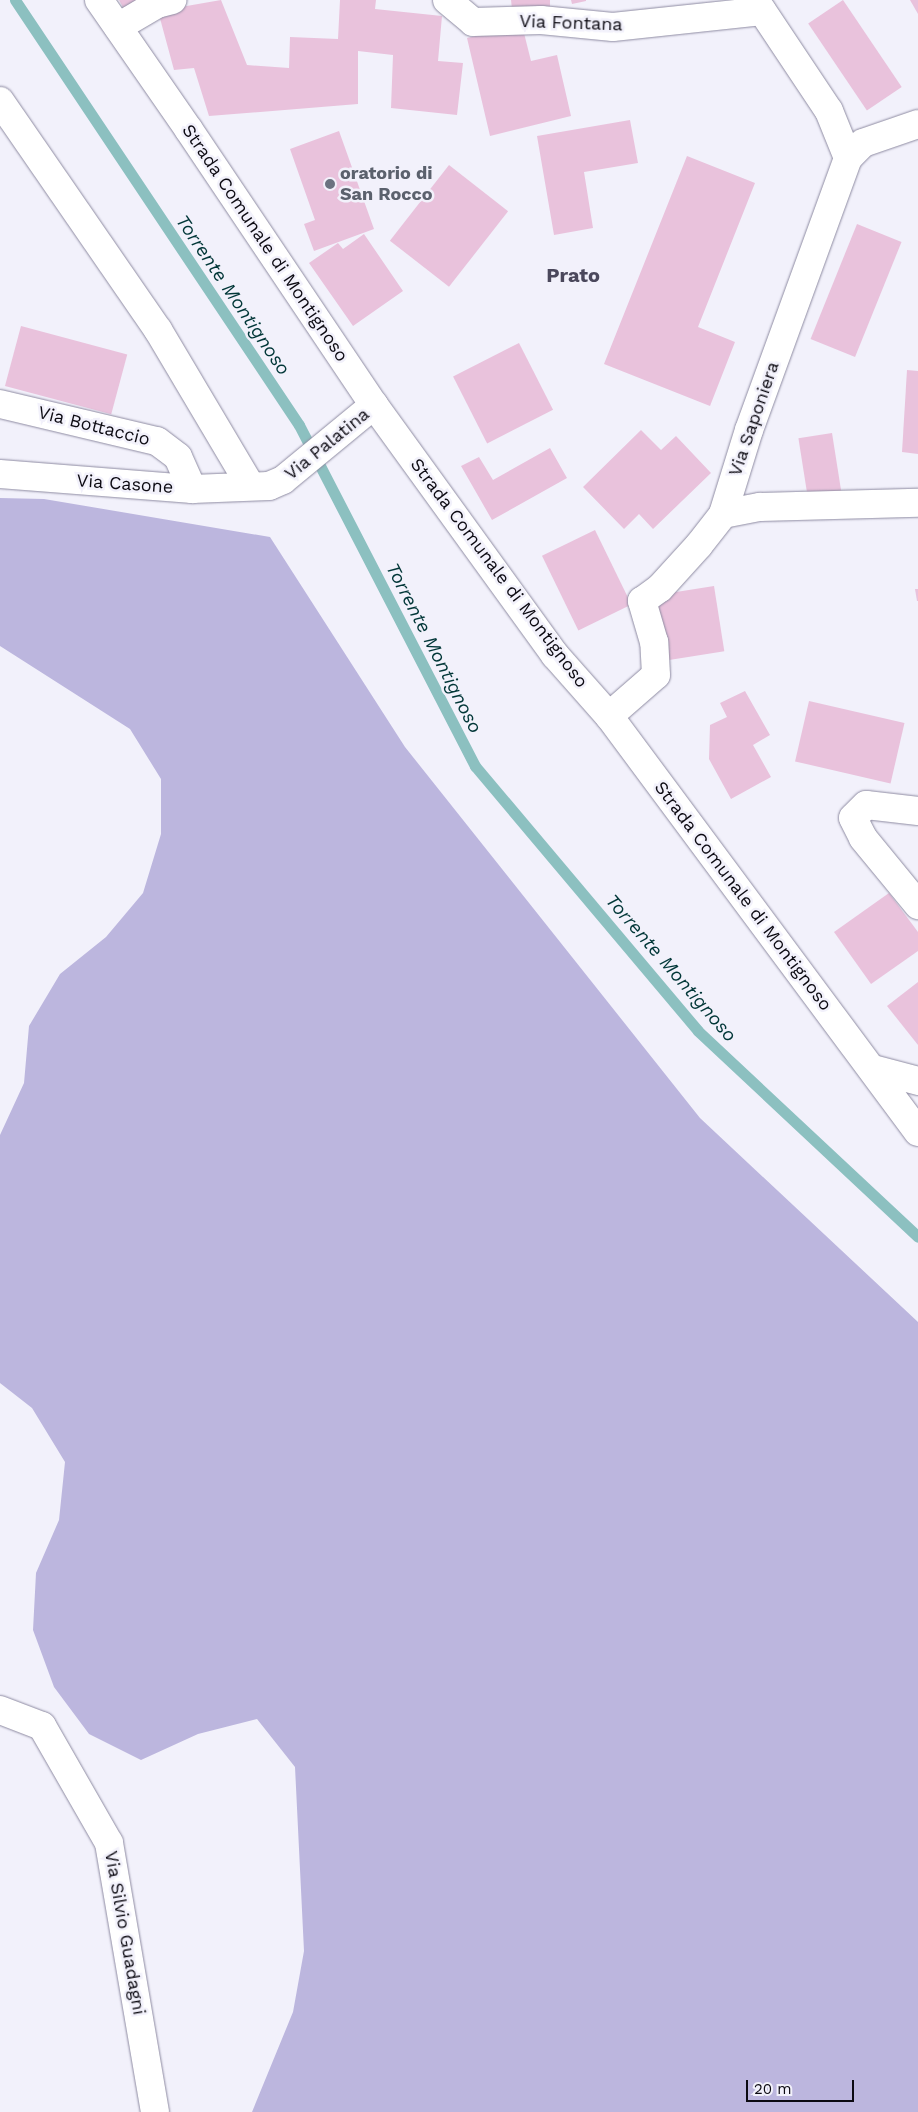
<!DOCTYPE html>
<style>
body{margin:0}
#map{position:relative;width:918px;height:2112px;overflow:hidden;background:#f2f1fb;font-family:"Work Sans",sans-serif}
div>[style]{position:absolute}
.forest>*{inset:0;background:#bcb6de}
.stream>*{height:11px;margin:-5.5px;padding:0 5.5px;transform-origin:5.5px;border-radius:5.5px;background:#8cc0c0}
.building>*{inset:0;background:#e9c2dc;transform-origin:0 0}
.roads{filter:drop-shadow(0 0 1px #8e8ba2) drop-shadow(0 0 1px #8e8ba2)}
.minor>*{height:28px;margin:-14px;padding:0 14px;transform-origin:14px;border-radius:14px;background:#fff}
.dots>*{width:14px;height:14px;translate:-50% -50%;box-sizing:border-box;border:2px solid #f2f1fb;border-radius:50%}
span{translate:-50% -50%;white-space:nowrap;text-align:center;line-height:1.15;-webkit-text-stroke:5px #f2f1fb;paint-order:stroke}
.street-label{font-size:18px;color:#0c0a12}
.worship-label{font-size:18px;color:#5b616d;font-weight:700}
.left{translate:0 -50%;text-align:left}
.water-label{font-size:19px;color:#013637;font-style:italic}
.quarter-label{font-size:20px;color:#4b485c;font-weight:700}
.scale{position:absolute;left:746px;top:2080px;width:108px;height:22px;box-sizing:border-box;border:2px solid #0c0a12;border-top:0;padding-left:6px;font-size:15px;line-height:18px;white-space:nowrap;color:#0c0a12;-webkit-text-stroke:4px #f2f1fb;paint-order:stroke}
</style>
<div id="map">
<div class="forest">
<i style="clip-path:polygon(0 498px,44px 499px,270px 537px,405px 747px,700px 1118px,918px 1322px,918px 2112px,252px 2112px,293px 2012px,304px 1951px,295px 1767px,257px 1719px,198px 1734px,141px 1760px,89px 1734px,54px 1687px,33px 1630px,36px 1573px,59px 1520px,65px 1462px,32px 1408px,0 1383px,0 1135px,24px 1083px,29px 1026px,60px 974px,106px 937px,143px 893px,161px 834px,161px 779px,130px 729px,0 646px)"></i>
</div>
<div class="stream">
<i style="left:15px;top:0;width:511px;rotate:56.25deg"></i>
<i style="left:299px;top:425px;width:384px;rotate:62.7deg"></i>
<i style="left:475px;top:766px;width:346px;rotate:49.9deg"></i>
<i style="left:698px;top:1031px;width:301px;rotate:43.1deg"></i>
</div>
<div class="building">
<i style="clip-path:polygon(119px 0,147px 0,125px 11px)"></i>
<i style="clip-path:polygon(221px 0,247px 65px,289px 68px,290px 37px,338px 39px,340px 0,376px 0,375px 9px,442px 16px,438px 61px,463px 63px,457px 115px,391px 108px,393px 55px,358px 51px,358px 104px,209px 116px,194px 68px,174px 70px,158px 11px)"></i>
<i style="clip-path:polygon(511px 0,550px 0,550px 7px,512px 9px)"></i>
<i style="clip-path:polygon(571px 0,586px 0,586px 1px,572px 4px)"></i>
<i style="left:843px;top:0;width:105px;height:42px;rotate:56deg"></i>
<i style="clip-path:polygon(910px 0,918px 0,918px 14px)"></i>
<i style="clip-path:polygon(522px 25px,531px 61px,557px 55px,571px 116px,490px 136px,467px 38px)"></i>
<i style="clip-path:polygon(630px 120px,638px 163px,584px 172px,593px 228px,554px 235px,537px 136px)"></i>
<i style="clip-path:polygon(339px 131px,374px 229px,314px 251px,304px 224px,315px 220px,290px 149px)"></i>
<i style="clip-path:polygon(687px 156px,755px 183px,698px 327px,735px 342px,710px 406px,604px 364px)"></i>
<i style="left:449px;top:165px;width:75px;height:96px;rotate:38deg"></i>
<i style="left:857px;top:224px;width:48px;height:124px;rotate:22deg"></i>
<i style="clip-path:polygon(364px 234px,403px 291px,353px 326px,309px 263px,338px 243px,343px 249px)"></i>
<i style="left:21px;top:326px;width:110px;height:62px;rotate:15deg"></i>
<i style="left:519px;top:343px;width:75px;height:74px;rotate:63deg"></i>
<i style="clip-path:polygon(907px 370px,918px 371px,918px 454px,902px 452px)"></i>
<i style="clip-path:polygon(641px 430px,661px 450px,676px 436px,711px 473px,653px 529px,639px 514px,624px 529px,583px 487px)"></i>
<i style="left:832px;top:433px;width:66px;height:34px;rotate:81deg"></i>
<i style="clip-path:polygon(550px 448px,567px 478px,492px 520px,461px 466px,479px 457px,493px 480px)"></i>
<i style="left:595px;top:530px;width:83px;height:59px;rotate:64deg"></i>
<i style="left:714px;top:586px;width:66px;height:59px;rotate:81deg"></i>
<i style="clip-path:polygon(915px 589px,918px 589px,918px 601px,917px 601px)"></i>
<i style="clip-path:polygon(745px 691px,770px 735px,753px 745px,771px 777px,731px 799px,709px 759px,710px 725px,727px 717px,720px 703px)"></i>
<i style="left:809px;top:701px;width:98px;height:62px;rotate:13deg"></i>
<i style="clip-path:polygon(889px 893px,918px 932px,918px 951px,871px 984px,834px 932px)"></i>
<i style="clip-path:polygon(918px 982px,918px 1045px,887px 1006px)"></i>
</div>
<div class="roads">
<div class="minor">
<i style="left:99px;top:0;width:158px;rotate:55.3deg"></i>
<i style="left:189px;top:130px;width:331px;rotate:56.1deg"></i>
<i style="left:374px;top:405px;width:309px;rotate:54.1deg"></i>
<i style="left:555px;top:655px;width:81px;rotate:48.5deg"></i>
<i style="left:609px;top:716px;width:518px;rotate:53.4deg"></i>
<i style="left:447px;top:0;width:34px;rotate:40deg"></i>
<i style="left:473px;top:22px;width:68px;rotate:-1.7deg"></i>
<i style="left:541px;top:20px;width:72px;rotate:5.6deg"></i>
<i style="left:613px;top:27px;width:150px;rotate:-6.1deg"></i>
<i style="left:755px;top:0;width:133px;rotate:56.3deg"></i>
<i style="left:829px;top:111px;width:51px;rotate:68deg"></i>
<i style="left:118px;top:27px;width:45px;rotate:-30.5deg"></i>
<i style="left:157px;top:4px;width:16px;rotate:-15deg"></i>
<i style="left:0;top:101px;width:278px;rotate:55.4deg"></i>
<i style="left:158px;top:330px;width:180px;rotate:59.3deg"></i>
<i style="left:0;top:404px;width:161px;rotate:13.3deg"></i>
<i style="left:157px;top:441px;width:26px;rotate:37deg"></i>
<i style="left:178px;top:457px;width:35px;rotate:66deg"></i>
<i style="left:0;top:474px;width:193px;rotate:4.5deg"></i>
<i style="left:192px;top:489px;width:77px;rotate:-2.2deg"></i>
<i style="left:269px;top:486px;width:15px;rotate:-23deg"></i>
<i style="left:283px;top:480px;width:118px;rotate:-39.5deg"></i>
<i style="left:723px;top:514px;width:38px;rotate:-11deg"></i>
<i style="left:760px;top:507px;width:158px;rotate:-1.5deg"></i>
<i style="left:609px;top:716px;width:62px;rotate:-41.1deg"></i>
<i style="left:656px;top:675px;width:33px;rotate:-93deg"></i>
<i style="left:654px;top:642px;width:43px;rotate:-106.3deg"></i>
<i style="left:642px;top:601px;width:22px;rotate:-36deg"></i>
<i style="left:660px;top:588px;width:58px;rotate:-47.8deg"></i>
<i style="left:699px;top:545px;width:39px;rotate:-52deg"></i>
<i style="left:723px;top:514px;width:88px;rotate:-72.8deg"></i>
<i style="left:749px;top:430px;width:289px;rotate:-70deg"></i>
<i style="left:848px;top:158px;width:21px;rotate:-45deg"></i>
<i style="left:863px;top:143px;width:58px;rotate:-19.1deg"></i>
<i style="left:918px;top:811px;width:52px;rotate:-173.4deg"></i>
<i style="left:866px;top:805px;width:18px;rotate:135deg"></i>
<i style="left:853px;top:818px;width:22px;rotate:63deg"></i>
<i style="left:863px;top:838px;width:87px;rotate:50.6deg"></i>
<i style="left:873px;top:1069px;width:47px;rotate:14.9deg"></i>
<i style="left:0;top:1710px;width:45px;rotate:20.9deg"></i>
<i style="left:42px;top:1726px;width:135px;rotate:60.2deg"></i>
<i style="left:109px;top:1843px;width:273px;rotate:80.3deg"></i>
</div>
</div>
<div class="dots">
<i style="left:330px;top:184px;background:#6b7280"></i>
</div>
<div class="street-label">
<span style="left:571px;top:23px;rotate:2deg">Via Fontana</span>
<span style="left:265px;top:243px;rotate:56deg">Strada Comunale di Montignoso</span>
<span style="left:754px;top:419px;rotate:-71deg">Via Saponiera</span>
<span style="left:94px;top:426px;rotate:14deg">Via Bottaccio</span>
<span style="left:327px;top:444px;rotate:-39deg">Via Palatina</span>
<span style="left:125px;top:484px;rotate:4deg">Via Casone</span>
<span style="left:499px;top:573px;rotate:53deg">Strada Comunale di Montignoso</span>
<span style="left:743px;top:896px;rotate:53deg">Strada Comunale di Montignoso</span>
<span style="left:125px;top:1933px;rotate:80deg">Via Silvio Guadagni</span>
</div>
<div class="worship-label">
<span class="left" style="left:340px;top:184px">oratorio di<br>San Rocco</span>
</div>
<div class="water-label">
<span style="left:233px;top:295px;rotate:56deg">Torrente Montignoso</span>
<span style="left:434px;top:648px;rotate:63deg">Torrente Montignoso</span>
<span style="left:671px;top:968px;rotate:49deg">Torrente Montignoso</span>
</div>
<div class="quarter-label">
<span style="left:573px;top:275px">Prato</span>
</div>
<div class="scale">20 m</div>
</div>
